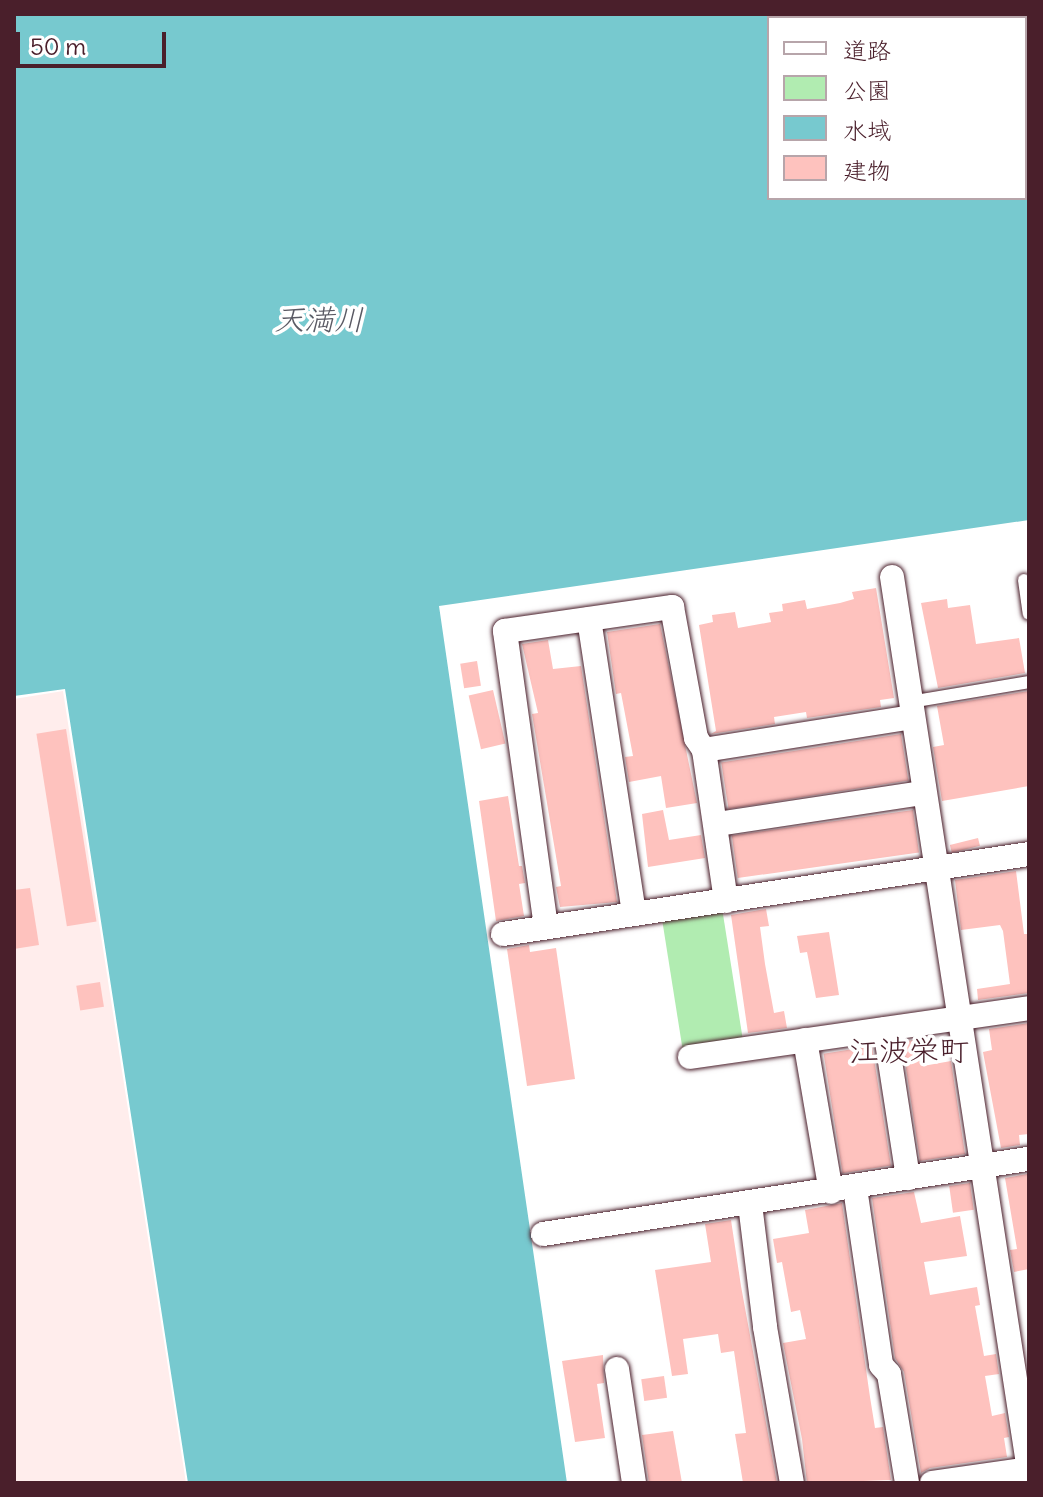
<!DOCTYPE html>
<meta charset="utf-8">
<style>
body{margin:0}
#map{position:relative;width:1043px;height:1497px;overflow:hidden;background:#fff;font-family:Delius,"Klee One",sans-serif}
div>[style]{position:absolute}
.built>*{inset:0;background:#ffedec}
.green>*{inset:0;background:#b1ecb1;transform-origin:0 0}
.water>*{inset:0;background:#77c9cf}
.building>*{inset:0;background:#fec2be;transform-origin:0 0}
.roads{filter:drop-shadow(0 0 2px #4a1f2b) drop-shadow(0 0 2px #4a1f2b)}
.service>*{height:12px;margin:-6px;padding:0 6px;transform-origin:6px;border-radius:6px;background:#fff}
.minor>*{height:24px;margin:-12px;padding:0 12px;transform-origin:12px;border-radius:12px;background:#fff}
span{translate:-50% -50%;white-space:nowrap;text-align:center;line-height:1.15;-webkit-text-stroke:7px #fff;paint-order:stroke}
.water-label{font-size:30px;color:#5a5a64;font-style:italic}
.neighbourhood-label{font-size:30px;color:#4a1f2b}
.frame{position:absolute;inset:0;border:16px solid #4a1f2b;pointer-events:none}
.legend{position:absolute;left:767px;top:16px;width:260px;height:184px;box-sizing:border-box;background:#fff;border:2px solid #b7a5aa;margin:0;padding:10px 14px;list-style:none;font-size:24px;color:#4a1f2b}
.legend li{display:flex;align-items:center;gap:16px;height:40px}
.legend b{width:40px;border:2px solid #b7a5aa}
.scale{position:absolute;left:16px;top:32px;width:150px;height:36px;box-sizing:border-box;border:4px solid #4a1f2b;border-top:0;padding-left:10px;font-size:24px;line-height:28px;white-space:nowrap;color:#4a1f2b;-webkit-text-stroke:6px #fff;paint-order:stroke}
</style>
<div id="map">
<div class="built">
<i style="clip-path:polygon(63px 691px,186px 1483px,14px 1483px,14px 699px)"></i>
</div>
<div class="green">
<i style="left:722px;top:908px;width:138px;height:61px;rotate:81deg"></i>
</div>
<div class="water">
<i style="clip-path:polygon(evenodd,14px 14px,1029px 14px,1029px 520px,439px 606px,567px 1483px,188px 1483px,65px 689px,14px 696px,14px 14px,769px 18px,1025px 18px,1025px 198px,769px 198px,769px 18px)"></i>
</div>
<div class="building">
<i style="clip-path:polygon(876px 588px,894px 698px,880px 700px,881px 707px,807px 718px,806px 712px,774px 717px,775px 724px,711px 734px,716px 731px,699px 625px,713px 622px,712px 615px,735px 612px,738px 628px,771px 622px,769px 613px,783px 611px,782px 604px,805px 600px,807px 609px,840px 603px,854px 599px,852px 592px)"></i>
<i style="clip-path:polygon(947px 599px,948px 608px,970px 605px,976px 644px,1019px 638px,1025px 673px,938px 688px,921px 603px)"></i>
<i style="clip-path:polygon(660px 624px,697px 803px,666px 808px,661px 776px,629px 782px,625px 757px,633px 756px,621px 693px,616px 694px,607px 632px)"></i>
<i style="clip-path:polygon(548px 640px,553px 669px,581px 666px,617px 902px,560px 907px,556px 887px,561px 886px,532px 714px,538px 713px,522px 644px)"></i>
<i style="left:477px;top:661px;width:25px;height:17px;rotate:81deg"></i>
<i style="left:493px;top:690px;width:55px;height:25px;rotate:77deg"></i>
<i style="clip-path:polygon(1029px 691px,1029px 786px,942px 801px,933px 747px,944px 745px,937px 706px)"></i>
<i style="left:66px;top:729px;width:195px;height:30px;rotate:81deg"></i>
<i style="left:901px;top:734px;width:47px;height:182px;rotate:81deg"></i>
<i style="clip-path:polygon(508px 796px,519px 866px,522px 866px,525px 883px,519px 884px,524px 916px,496px 921px,479px 801px)"></i>
<i style="clip-path:polygon(663px 810px,669px 840px,701px 835px,705px 858px,648px 867px,642px 814px)"></i>
<i style="left:913px;top:810px;width:43px;height:183px;rotate:82deg"></i>
<i style="left:978px;top:838px;width:8px;height:29px;rotate:76deg"></i>
<i style="clip-path:polygon(1016px 871px,1024px 934px,1029px 934px,1029px 993px,978px 1000px,977px 989px,1010px 984px,1003px 931px,1000px 925px,961px 930px,955px 880px)"></i>
<i style="clip-path:polygon(30px 888px,39px 945px,14px 949px,14px 890px)"></i>
<i style="clip-path:polygon(766px 909px,769px 926px,760px 927px,765px 964px,774px 1013px,784px 1011px,787px 1028px,748px 1033px,731px 915px)"></i>
<i style="clip-path:polygon(829px 932px,839px 995px,816px 998px,807px 952px,800px 953px,797px 936px)"></i>
<i style="clip-path:polygon(529px 945px,530px 952px,556px 948px,575px 1079px,527px 1086px,507px 949px)"></i>
<i style="left:100px;top:982px;width:25px;height:24px;rotate:81deg"></i>
<i style="clip-path:polygon(1029px 1023px,1029px 1134px,1019px 1135px,1020px 1145px,1001px 1148px,983px 1052px,992px 1050px,989px 1029px)"></i>
<i style="clip-path:polygon(918px 1039px,923px 1066px,951px 1061px,965px 1154px,920px 1161px,902px 1042px)"></i>
<i style="left:872px;top:1046px;width:121px;height:49px;rotate:81deg"></i>
<i style="clip-path:polygon(1027px 1174px,1029px 1269px,1014px 1272px,1010px 1250px,1017px 1249px,1005px 1178px)"></i>
<i style="left:970px;top:1183px;width:27px;height:21px;rotate:82deg"></i>
<i style="clip-path:polygon(914px 1192px,921px 1223px,960px 1216px,967px 1256px,924px 1262px,930px 1295px,977px 1287px,980px 1305px,975px 1306px,984px 1356px,996px 1354px,999px 1374px,985px 1376px,992px 1416px,1005px 1413px,1009px 1437px,1004px 1438px,1007px 1457px,930px 1468px,921px 1473px,904px 1372px,895px 1358px,872px 1198px)"></i>
<i style="clip-path:polygon(842px 1203px,870px 1397px,875px 1428px,883px 1427px,891px 1480px,807px 1483px,802px 1439px,783px 1343px,806px 1339px,800px 1310px,791px 1312px,782px 1262px,777px 1263px,773px 1239px,809px 1233px,805px 1210px)"></i>
<i style="clip-path:polygon(731px 1220px,741px 1286px,777px 1483px,743px 1483px,735px 1434px,746px 1433px,734px 1351px,721px 1353px,718px 1334px,683px 1339px,688px 1374px,672px 1376px,655px 1270px,711px 1262px,705px 1224px)"></i>
<i style="clip-path:polygon(603px 1355px,604px 1383px,597px 1384px,605px 1438px,575px 1442px,562px 1361px)"></i>
<i style="left:664px;top:1376px;width:22px;height:23px;rotate:82deg"></i>
<i style="clip-path:polygon(673px 1431px,682px 1483px,649px 1483px,642px 1435px)"></i>
</div>
<div class="roads">
<div class="service">
<i style="left:1024px;top:580px;width:34px;rotate:82deg"></i>
<i style="left:910px;top:702px;width:121px;rotate:-9.5deg"></i>
</div>
<div class="minor">
<i style="left:892px;top:577px;width:903px;rotate:81.28deg"></i>
<i style="left:589px;top:619px;width:298px;rotate:81.3deg"></i>
<i style="left:717px;top:824px;width:208px;rotate:-8.6deg"></i>
<i style="left:726px;top:901px;width:153px;rotate:-98.3deg"></i>
<i style="left:704px;top:750px;width:211px;rotate:-9deg"></i>
<i style="left:546px;top:927px;width:299px;rotate:-97.9deg"></i>
<i style="left:505px;top:631px;width:169px;rotate:-8.2deg"></i>
<i style="left:672px;top:607px;width:133px;rotate:79.6deg"></i>
<i style="left:696px;top:738px;width:14px;rotate:56deg"></i>
<i style="left:503px;top:934px;width:532px;rotate:-8.65deg"></i>
<i style="left:885px;top:1029px;width:151px;rotate:81.2deg"></i>
<i style="left:805px;top:1040px;width:154px;rotate:80.3deg"></i>
<i style="left:690px;top:1057px;width:343px;rotate:-8.2deg"></i>
<i style="left:855px;top:1188px;width:179px;rotate:81.6deg"></i>
<i style="left:881px;top:1365px;width:12px;rotate:48deg"></i>
<i style="left:889px;top:1374px;width:110px;rotate:80.6deg"></i>
<i style="left:750px;top:1204px;width:124px;rotate:83deg"></i>
<i style="left:765px;top:1327px;width:158px;rotate:80.2deg"></i>
<i style="left:543px;top:1234px;width:492px;rotate:-8.8deg"></i>
<i style="left:617px;top:1369px;width:115px;rotate:81.5deg"></i>
<i style="left:932px;top:1483px;width:98px;rotate:-8.2deg"></i>
</div>
</div>
<div class="water-label">
<span style="left:319px;top:319px">天満川</span>
</div>
<div class="neighbourhood-label">
<span style="left:909px;top:1050px">江波栄町</span>
</div>
<div class="frame"></div>
<ul class="legend">
<li><b style="height:10px;background:#fff"></b>道路</li>
<li><b style="height:22px;background:#b1ecb1"></b>公園</li>
<li><b style="height:22px;background:#77c9cf"></b>水域</li>
<li><b style="height:22px;background:#fec2be"></b>建物</li>
</ul>
<div class="scale">50 m</div>
</div>
